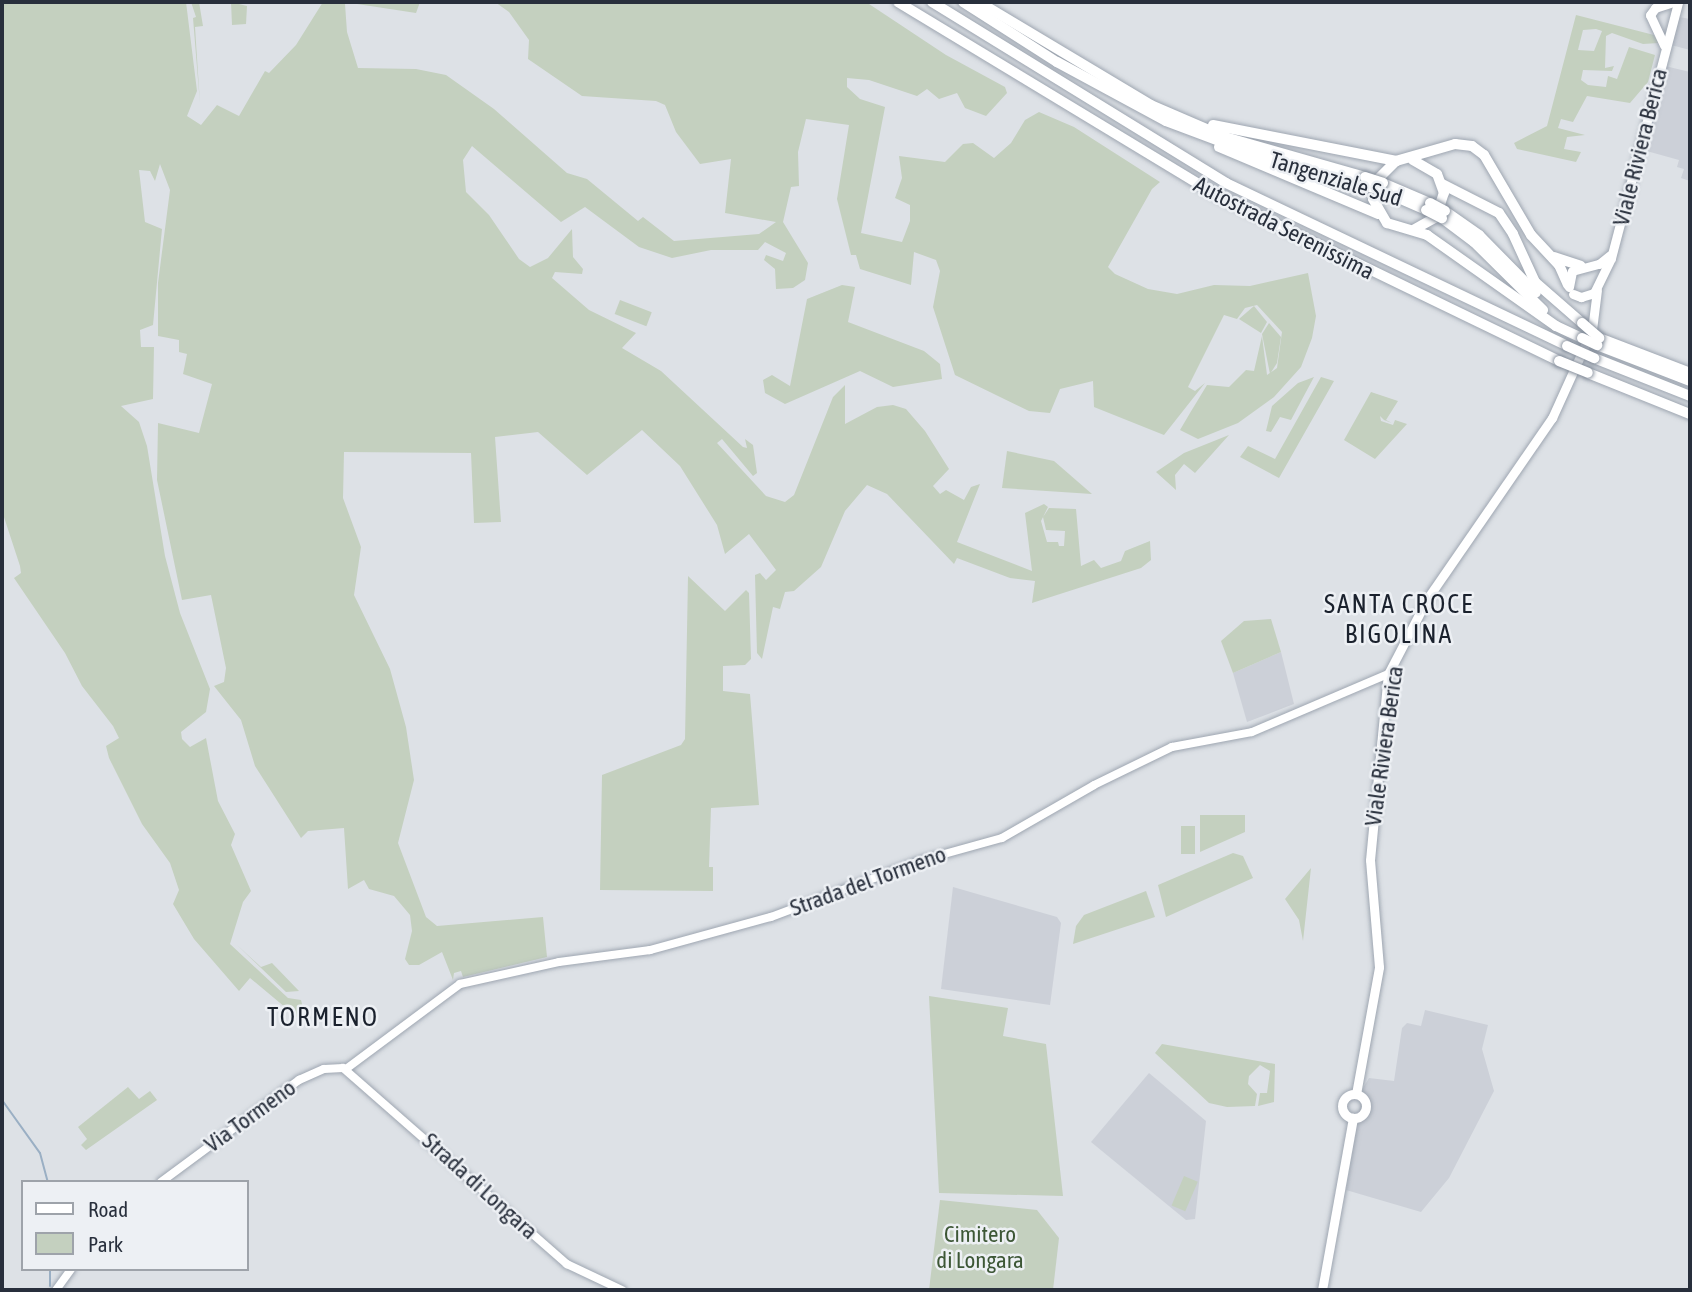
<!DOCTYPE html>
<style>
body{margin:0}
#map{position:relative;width:1692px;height:1292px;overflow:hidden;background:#dde1e6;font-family:"Asap Condensed",sans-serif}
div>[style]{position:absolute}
.built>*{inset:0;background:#ccd0d8}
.green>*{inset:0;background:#c4d0bf;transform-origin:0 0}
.stream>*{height:2px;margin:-1px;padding:0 1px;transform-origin:1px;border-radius:1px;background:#9aafc4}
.roads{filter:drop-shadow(0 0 2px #9ea6b1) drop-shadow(0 0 2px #9ea6b1)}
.secondary>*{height:8px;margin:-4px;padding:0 4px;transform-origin:4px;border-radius:4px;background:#fff}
.primary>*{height:9px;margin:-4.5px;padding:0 4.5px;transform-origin:4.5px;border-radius:4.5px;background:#fff}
.primary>.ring{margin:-4.5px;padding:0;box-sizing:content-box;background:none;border:9px solid #fff;border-radius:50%}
.highway>*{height:10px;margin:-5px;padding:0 5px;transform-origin:5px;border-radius:5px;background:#fff}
.bridges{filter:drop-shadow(0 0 2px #868f9c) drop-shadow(0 0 2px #868f9c)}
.highway-bridge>*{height:10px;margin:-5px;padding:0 5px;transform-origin:5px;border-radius:5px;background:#fff}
span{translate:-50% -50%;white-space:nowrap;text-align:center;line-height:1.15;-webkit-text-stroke:5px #edf0f4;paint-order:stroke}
.street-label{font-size:23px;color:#282f3c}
.park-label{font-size:23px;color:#3d5736}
.quarter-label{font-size:26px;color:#1a212d;letter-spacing:2px}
.frame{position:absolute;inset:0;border:4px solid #282f3c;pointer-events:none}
.legend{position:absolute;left:21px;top:1180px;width:228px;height:91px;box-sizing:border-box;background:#edf0f4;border:2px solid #9ea3aa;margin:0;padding:9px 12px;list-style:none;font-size:21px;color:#282f3c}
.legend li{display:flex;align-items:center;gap:14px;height:35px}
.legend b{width:35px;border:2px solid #9ea3aa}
</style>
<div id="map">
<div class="built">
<i style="clip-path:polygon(1679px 17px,1690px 19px,1690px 50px,1671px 45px)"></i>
<i style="clip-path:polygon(1665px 66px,1690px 72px,1690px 181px,1681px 178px,1684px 169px,1677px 167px,1679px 160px,1643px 150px)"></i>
<i style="clip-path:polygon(1281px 652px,1294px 704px,1247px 722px,1233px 673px)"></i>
<i style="clip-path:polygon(953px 887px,1057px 917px,1061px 923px,1050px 1005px,941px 989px)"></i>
<i style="clip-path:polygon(1425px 1010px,1488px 1025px,1482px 1049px,1494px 1091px,1449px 1178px,1421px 1212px,1346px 1190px,1363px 1088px,1369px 1078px,1394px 1081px,1402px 1028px,1407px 1023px,1421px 1026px)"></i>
<i style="clip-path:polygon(1149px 1073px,1206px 1121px,1195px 1219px,1186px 1220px,1091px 1142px)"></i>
</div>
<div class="green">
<i style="clip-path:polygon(2px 2px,186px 2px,197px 91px,187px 116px,201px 125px,217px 105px,239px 116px,265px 71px,269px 73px,296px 45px,323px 2px,345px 4px,347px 32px,358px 68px,416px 69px,446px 75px,494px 109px,567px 173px,587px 179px,638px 221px,643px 217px,674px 241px,759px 234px,776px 222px,725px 213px,731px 159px,700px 164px,676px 132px,665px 105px,656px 101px,582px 96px,528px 59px,529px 40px,509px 12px,495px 2px,866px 2px,946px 55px,1005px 87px,1007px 93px,986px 116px,965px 108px,957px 93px,939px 99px,927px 89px,917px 96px,869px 80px,847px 78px,847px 87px,860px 99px,885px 107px,861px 233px,902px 242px,910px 221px,910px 205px,895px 198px,902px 178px,899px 156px,945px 162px,963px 144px,973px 143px,994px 158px,1011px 143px,1025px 120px,1039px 112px,1074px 127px,1160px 182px,1152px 189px,1108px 267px,1115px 274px,1148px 289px,1177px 294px,1214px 285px,1250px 286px,1308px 273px,1316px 316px,1312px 338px,1301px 367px,1274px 397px,1238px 423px,1198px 439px,1180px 430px,1190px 413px,1207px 385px,1229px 387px,1246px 370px,1254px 371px,1262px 336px,1267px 375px,1277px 368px,1282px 332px,1257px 305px,1245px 308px,1237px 319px,1224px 315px,1188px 387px,1195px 391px,1205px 383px,1164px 435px,1094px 407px,1093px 381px,1060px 389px,1050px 413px,1029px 411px,955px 375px,933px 307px,940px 271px,936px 260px,914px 252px,911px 285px,860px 269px,856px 255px,851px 255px,837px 199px,849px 125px,806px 119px,798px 152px,799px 186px,791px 187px,783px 222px,808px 263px,805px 280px,793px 288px,776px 289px,775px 269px,764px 260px,766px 255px,783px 261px,786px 253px,765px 242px,758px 250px,711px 250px,672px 258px,639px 247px,585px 207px,561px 222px,472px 146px,463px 160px,466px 192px,489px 215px,519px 259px,530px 267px,548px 258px,572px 229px,573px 257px,583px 269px,582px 274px,555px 272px,552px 278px,589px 310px,636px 333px,622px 348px,661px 371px,743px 447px,747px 448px,745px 439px,753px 445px,757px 473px,753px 476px,722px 439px,717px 443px,766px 496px,785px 502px,794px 495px,833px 397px,845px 385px,845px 424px,877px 407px,893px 405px,906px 409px,925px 431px,949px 469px,933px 486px,940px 494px,946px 490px,964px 500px,971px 487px,980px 484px,957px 542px,1032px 571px,1025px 513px,1044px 504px,1048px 507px,1041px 521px,1047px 542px,1058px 542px,1059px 546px,1064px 546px,1065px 531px,1046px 530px,1043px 517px,1049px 508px,1076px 509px,1081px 566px,1094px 560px,1101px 568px,1121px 561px,1125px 551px,1150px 541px,1151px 560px,1141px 568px,1032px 603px,1035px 581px,1010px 578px,957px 558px,954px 564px,887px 494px,867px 485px,845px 511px,821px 567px,794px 591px,785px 592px,780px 609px,773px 607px,762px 659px,757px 653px,755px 575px,760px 573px,766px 580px,776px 570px,749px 534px,725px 554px,717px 525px,680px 466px,642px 430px,587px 475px,538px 432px,495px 437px,501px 522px,474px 523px,471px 453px,344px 452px,343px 498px,361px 547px,354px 595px,390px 669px,406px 727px,414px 780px,398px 843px,426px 917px,437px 926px,543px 917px,547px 957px,463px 977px,461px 971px,454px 973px,453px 980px,442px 952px,419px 965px,409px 965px,405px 959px,412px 931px,410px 915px,394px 896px,369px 889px,364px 880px,348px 889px,344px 828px,308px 831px,301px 838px,255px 766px,241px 720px,214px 686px,224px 682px,226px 668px,211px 595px,182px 600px,157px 480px,158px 423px,199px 433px,212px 384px,183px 374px,187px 354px,179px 352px,179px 340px,158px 336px,158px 283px,170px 190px,160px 164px,155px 181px,150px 171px,139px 170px,145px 222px,162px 229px,153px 325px,140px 330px,141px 347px,154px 347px,153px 399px,121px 406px,139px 422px,147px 446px,165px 556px,180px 613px,210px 689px,206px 712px,181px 732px,182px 739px,190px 747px,206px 738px,218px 801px,235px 834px,231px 845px,251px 891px,243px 902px,230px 944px,288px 998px,301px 1000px,304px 1012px,297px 1013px,309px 1020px,310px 1028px,250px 978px,239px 991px,194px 939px,173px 904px,179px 890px,170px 863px,142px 824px,109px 758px,106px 746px,119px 738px,113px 726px,82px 686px,65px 653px,14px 578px,21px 573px,20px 566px,2px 511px)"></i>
<i style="clip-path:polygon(191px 2px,199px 2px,203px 26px,195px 27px,200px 104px,193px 18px,196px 17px)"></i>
<i style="clip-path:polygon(231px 2px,247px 6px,246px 24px,232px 25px)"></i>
<i style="clip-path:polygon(344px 2px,420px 2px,416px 13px)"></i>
<i style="clip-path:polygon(evenodd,1576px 15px,1654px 35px,1659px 43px,1643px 44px,1612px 33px,1606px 36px,1605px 68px,1614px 66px,1612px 71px,1583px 70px,1581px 80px,1588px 85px,1606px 87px,1608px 76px,1617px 79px,1629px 47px,1655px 55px,1648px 82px,1630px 103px,1587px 96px,1573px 122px,1561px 119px,1558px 128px,1585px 135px,1567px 137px,1564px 149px,1581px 152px,1576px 162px,1517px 149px,1514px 143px,1547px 126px,1576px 15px,1596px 29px,1602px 31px,1594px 51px,1578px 50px,1583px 30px,1596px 29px)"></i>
<i style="clip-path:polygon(842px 285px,855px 287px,848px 322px,924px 351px,940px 364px,942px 379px,893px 387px,860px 371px,785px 404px,765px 393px,763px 380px,772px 375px,790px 386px,807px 299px)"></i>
<i style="left:620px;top:300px;width:34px;height:15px;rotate:21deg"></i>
<i style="clip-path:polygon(1254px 306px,1267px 322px,1261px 333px,1239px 319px)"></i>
<i style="clip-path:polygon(1269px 323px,1281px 337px,1277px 363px,1270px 374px,1262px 334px)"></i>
<i style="clip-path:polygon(1314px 377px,1291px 420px,1280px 417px,1271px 432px,1266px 431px,1272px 406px,1298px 383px)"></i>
<i style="clip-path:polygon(1321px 377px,1334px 381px,1279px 478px,1240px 457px,1248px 446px,1275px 459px)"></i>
<i style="clip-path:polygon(1371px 392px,1398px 401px,1386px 420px,1392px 423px,1384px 420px,1380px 416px,1381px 421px,1393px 425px,1395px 420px,1407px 424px,1375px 459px,1344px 440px)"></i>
<i style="clip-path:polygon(1229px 435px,1195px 473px,1184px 464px,1175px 475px,1176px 490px,1156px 472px,1184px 453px)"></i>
<i style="clip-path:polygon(1007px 451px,1054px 461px,1092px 494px,1002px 488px)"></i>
<i style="clip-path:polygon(688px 576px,725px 611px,746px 590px,749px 593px,751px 659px,745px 665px,723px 666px,723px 691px,750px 694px,759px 805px,711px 808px,709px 867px,713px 867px,713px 891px,600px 890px,602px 775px,681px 745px,685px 739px)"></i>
<i style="clip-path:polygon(1271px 619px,1281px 652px,1233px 673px,1221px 641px,1244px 621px)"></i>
<i style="clip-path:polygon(1200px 815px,1245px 815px,1245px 832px,1200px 852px)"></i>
<i style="left:1181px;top:826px;width:14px;height:28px"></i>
<i style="clip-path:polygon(1233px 853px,1243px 856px,1253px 878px,1166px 917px,1158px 885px)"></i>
<i style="clip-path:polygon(1311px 868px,1303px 941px,1299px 920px,1285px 899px)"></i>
<i style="clip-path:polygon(1146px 891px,1155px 917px,1073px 944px,1076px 926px,1084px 915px)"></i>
<i style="clip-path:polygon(236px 944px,261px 967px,272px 963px,299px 991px,286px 992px)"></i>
<i style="clip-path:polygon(929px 996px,1008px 1008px,1003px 1036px,1046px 1044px,1063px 1196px,939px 1193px)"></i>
<i style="clip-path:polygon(1162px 1044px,1275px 1064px,1274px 1102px,1258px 1106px,1260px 1093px,1267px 1093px,1270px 1071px,1260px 1065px,1249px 1076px,1248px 1084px,1257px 1094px,1255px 1106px,1227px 1107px,1209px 1103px,1155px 1053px)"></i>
<i style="clip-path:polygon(128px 1087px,139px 1099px,150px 1091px,157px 1100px,86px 1150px,81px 1145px,87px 1139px,78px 1127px)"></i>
<i style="left:1184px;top:1176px;width:15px;height:32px;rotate:23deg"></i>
<i style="clip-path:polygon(940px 1200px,1037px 1210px,1059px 1238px,1053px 1290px,929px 1290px)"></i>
</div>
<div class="stream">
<i style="left:2px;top:1100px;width:65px;rotate:54.4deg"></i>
<i style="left:40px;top:1153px;width:30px;rotate:75deg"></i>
<i style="left:50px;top:1269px;width:17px;rotate:90deg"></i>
</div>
<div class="roads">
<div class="secondary">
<i style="left:346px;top:1069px;width:142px;rotate:-36.7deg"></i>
<i style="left:460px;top:984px;width:101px;rotate:-12.5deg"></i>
<i style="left:559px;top:962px;width:92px;rotate:-7.5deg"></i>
<i style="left:650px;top:950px;width:125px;rotate:-15.3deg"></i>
<i style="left:771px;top:917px;width:158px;rotate:-20.7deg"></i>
<i style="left:919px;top:861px;width:86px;rotate:-15.5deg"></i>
<i style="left:1002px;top:838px;width:106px;rotate:-29.9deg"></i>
<i style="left:1094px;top:785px;width:87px;rotate:-26deg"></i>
<i style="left:1172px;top:747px;width:81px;rotate:-10.6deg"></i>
<i style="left:1252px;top:732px;width:148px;rotate:-23.1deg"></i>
<i style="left:161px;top:1182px;width:172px;rotate:-36.5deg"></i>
<i style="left:299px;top:1080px;width:27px;rotate:-24deg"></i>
<i style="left:324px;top:1069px;width:19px;rotate:-3deg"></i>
<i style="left:343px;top:1068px;width:298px;rotate:41.2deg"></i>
<i style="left:567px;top:1264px;width:61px;rotate:25.3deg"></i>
<i style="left:56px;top:1290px;width:26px;rotate:-54deg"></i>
</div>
<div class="primary">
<i style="left:1664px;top:45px;width:33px;rotate:-115deg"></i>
<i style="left:1650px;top:15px;width:9px;rotate:-54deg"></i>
<i style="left:1655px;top:8px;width:20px;rotate:-18deg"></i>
<i style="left:1569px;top:287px;width:16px;rotate:-79deg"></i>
<i style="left:1572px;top:271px;width:28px;rotate:-15deg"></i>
<i style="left:1599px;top:264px;width:14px;rotate:-39deg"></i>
<i style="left:1573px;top:294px;width:9px;rotate:21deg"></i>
<i style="left:1581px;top:297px;width:14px;rotate:-17deg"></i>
<i style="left:1594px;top:293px;width:39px;rotate:-64deg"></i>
<i style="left:1611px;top:258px;width:265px;rotate:-75.3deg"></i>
<i style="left:1356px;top:1094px;width:129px;rotate:-79.7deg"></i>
<i style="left:1379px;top:967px;width:107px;rotate:-94.8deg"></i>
<i style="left:1370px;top:860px;width:187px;rotate:-84.5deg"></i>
<i style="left:1388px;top:674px;width:85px;rotate:-62.5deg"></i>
<i style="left:1427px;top:599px;width:220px;rotate:-55.4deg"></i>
<i style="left:1552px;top:418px;width:97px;rotate:-65.6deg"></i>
<i style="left:1592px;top:330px;width:40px;rotate:-82.9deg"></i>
<i class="ring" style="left:1342px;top:1094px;width:15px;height:15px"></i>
<i style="left:1322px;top:1290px;width:175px;rotate:-79.8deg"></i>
</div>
<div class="highway">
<i style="left:898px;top:2px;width:374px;rotate:31.2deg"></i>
<i style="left:1218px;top:196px;width:379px;rotate:25.8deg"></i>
<i style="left:932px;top:2px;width:345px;rotate:31.6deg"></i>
<i style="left:1226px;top:183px;width:378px;rotate:25.5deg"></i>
<i style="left:963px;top:2px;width:112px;rotate:32.6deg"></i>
<i style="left:1057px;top:62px;width:124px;rotate:28.4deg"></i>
<i style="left:1166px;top:121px;width:99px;rotate:20.6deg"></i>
<i style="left:1259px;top:156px;width:108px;rotate:15.6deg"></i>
<i style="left:979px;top:2px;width:200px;rotate:30.9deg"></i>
<i style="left:1151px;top:105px;width:81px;rotate:23.4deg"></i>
<i style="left:1225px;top:137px;width:146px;rotate:15.9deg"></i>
<i style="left:1213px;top:125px;width:187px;rotate:11.1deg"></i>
<i style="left:1219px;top:147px;width:173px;rotate:22.8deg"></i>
<i style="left:1383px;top:183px;width:51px;rotate:23.1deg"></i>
<i style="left:1442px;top:184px;width:64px;rotate:27deg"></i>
<i style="left:1499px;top:213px;width:25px;rotate:56deg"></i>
<i style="left:1513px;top:234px;width:53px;rotate:65.4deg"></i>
<i style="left:1535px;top:282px;width:62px;rotate:41.1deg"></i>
<i style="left:1380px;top:190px;width:50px;rotate:23.5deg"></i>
<i style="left:1445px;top:211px;width:42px;rotate:35.2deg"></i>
<i style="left:1479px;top:235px;width:81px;rotate:45.5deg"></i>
<i style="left:1442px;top:218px;width:40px;rotate:37deg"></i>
<i style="left:1474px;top:242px;width:97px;rotate:44.6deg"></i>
<i style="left:1413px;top:230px;width:26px;rotate:-29deg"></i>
<i style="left:1436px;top:217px;width:25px;rotate:-72deg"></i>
<i style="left:1444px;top:193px;width:20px;rotate:-110deg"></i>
<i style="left:1437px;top:174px;width:28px;rotate:-150deg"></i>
<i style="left:1554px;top:257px;width:28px;rotate:18deg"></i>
<i style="left:1568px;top:285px;width:22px;rotate:-114deg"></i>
<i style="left:1559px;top:265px;width:41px;rotate:-133deg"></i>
<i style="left:1531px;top:235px;width:93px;rotate:-120.4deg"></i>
<i style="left:1484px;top:155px;width:15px;rotate:-143deg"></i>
<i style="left:1472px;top:146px;width:17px;rotate:-173deg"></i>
<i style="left:1455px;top:144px;width:61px;rotate:163.9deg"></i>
<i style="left:1396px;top:161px;width:28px;rotate:135deg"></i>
<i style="left:1376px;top:181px;width:18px;rotate:99deg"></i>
<i style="left:1373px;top:199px;width:28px;rotate:60deg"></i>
<i style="left:1387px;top:223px;width:42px;rotate:16.7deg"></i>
<i style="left:1427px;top:235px;width:158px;rotate:35.2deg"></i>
<i style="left:1556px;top:326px;width:29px;rotate:25deg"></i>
<i style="left:1599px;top:338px;width:97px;rotate:21deg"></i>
<i style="left:1597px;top:345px;width:100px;rotate:21.2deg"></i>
<i style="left:1594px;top:358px;width:103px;rotate:21.6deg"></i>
<i style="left:1588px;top:373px;width:110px;rotate:21.9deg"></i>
</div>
</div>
<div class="bridges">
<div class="highway-bridge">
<i style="left:1365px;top:177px;width:19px;rotate:18deg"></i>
<i style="left:1363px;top:185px;width:18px;rotate:16deg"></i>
<i style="left:1430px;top:203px;width:17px;rotate:28deg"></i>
<i style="left:1426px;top:210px;width:18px;rotate:27deg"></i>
<i style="left:1582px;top:323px;width:23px;rotate:41deg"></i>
<i style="left:1582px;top:338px;width:17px;rotate:25deg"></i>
<i style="left:1567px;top:346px;width:30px;rotate:24deg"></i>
<i style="left:1559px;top:361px;width:31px;rotate:22deg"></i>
</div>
</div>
<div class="street-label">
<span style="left:1640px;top:147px;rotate:-76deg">Viale Riviera Berica</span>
<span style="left:1336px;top:179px;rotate:17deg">Tangenziale Sud</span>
<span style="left:1284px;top:228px;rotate:27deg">Autostrada Serenissima</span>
<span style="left:1384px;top:746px;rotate:-82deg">Viale Riviera Berica</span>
<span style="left:868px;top:881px;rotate:-20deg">Strada del Tormeno</span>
<span style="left:250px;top:1116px;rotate:-36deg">Via Tormeno</span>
<span style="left:480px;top:1186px;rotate:42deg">Strada di Longara</span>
</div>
<div class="park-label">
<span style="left:980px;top:1247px">Cimitero<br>di Longara</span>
</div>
<div class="quarter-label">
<span style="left:1399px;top:620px">SANTA CROCE<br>BIGOLINA</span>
<span style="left:323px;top:1018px">TORMENO</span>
</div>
<div class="frame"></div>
<ul class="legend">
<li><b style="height:9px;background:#fff"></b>Road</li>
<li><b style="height:19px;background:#c4d0bf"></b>Park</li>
</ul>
</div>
